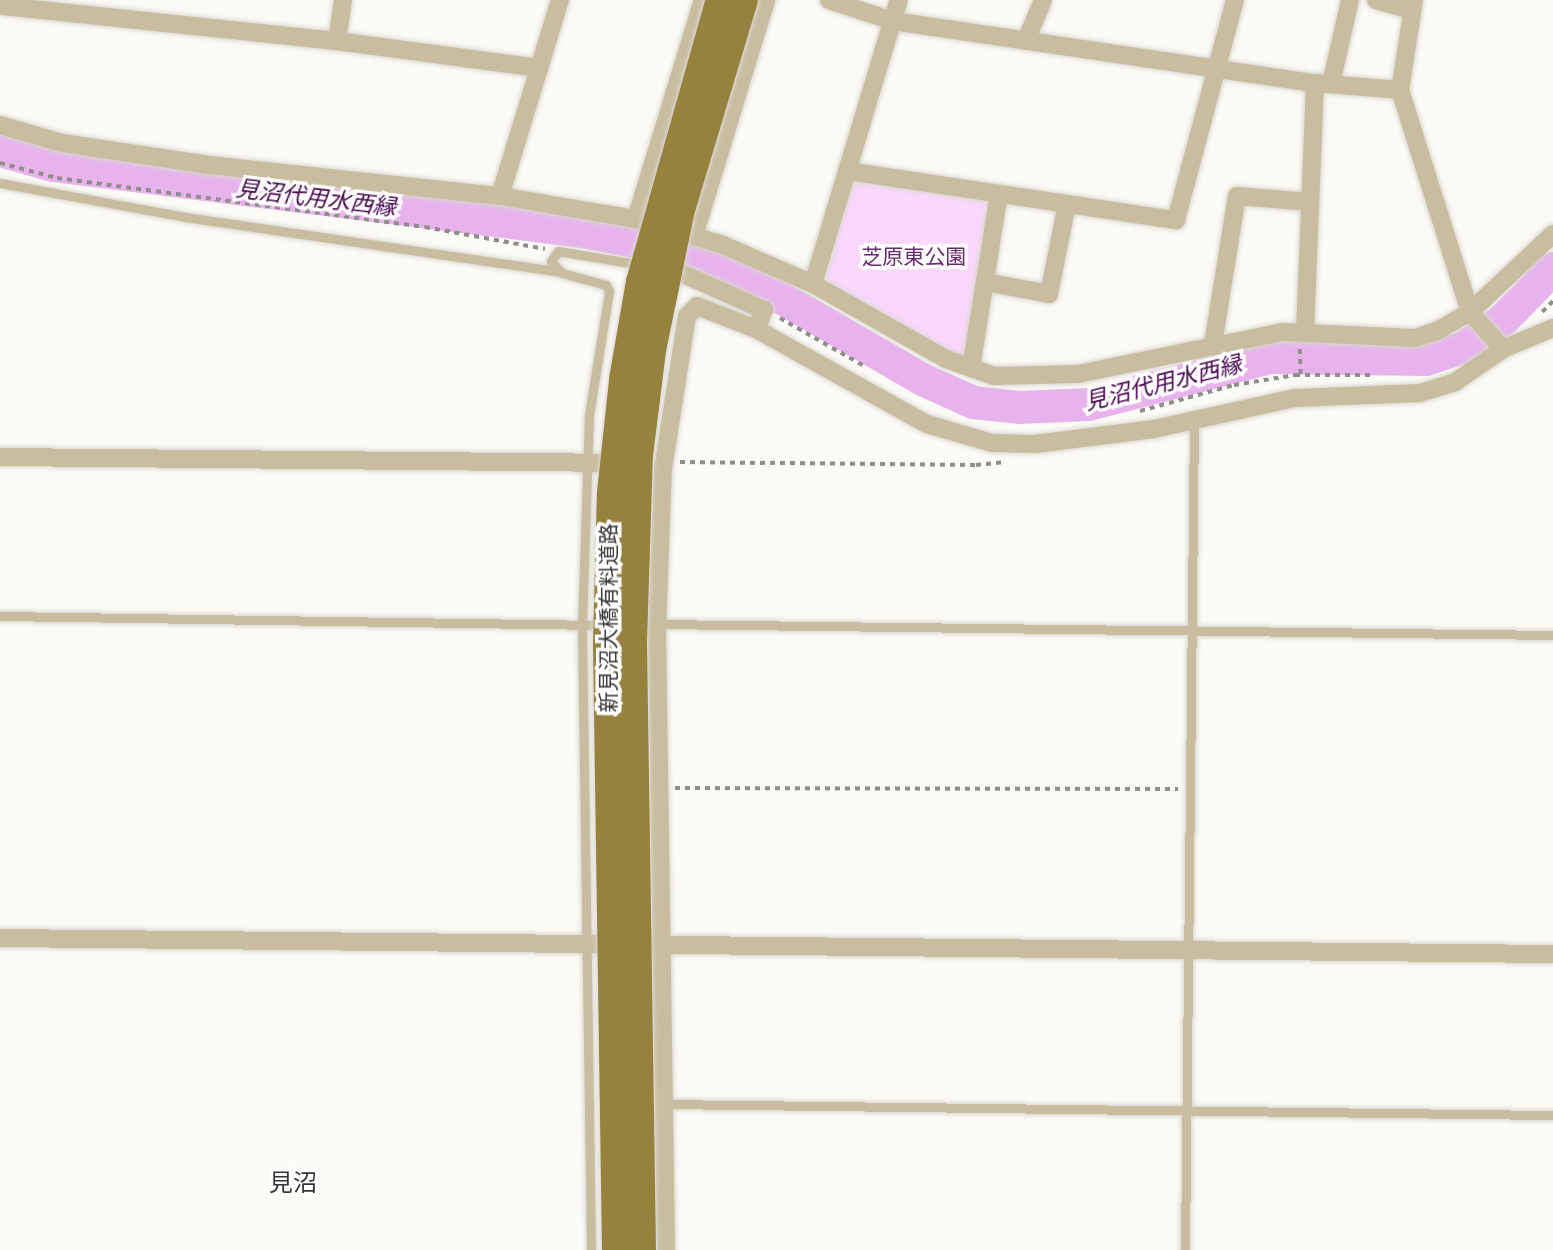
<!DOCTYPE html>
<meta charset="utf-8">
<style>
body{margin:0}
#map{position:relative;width:1553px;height:1250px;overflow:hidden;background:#fcfaf5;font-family:Montserrat,"Noto Sans JP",sans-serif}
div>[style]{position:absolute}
.green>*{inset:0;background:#f9d8fc}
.river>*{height:33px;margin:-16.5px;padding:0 16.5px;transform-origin:16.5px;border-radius:16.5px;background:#e8b3ed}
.path>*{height:3.5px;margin-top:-1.75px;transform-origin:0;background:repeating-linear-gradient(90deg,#908e8b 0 5px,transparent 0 10px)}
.roads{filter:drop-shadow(0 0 2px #d9d7d2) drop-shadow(0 0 2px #d9d7d2)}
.service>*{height:9px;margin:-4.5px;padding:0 4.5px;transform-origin:4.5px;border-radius:4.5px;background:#c8be9f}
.minor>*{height:18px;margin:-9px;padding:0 9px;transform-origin:9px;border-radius:9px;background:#c8be9f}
.bridges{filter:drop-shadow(0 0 2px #d9d7d2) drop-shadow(0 0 2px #d9d7d2)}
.trunk-bridge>*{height:28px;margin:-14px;padding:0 14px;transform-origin:14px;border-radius:14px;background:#96823d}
span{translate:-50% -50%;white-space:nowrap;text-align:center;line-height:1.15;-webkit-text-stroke:7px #fff;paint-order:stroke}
.park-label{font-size:21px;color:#672a6e}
.street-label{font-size:21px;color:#373634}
.water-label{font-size:23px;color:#48074f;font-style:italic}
.quarter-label{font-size:24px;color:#373634}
</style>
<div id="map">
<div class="green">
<i style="clip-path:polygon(863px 181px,993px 203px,965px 362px,830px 285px,826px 276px,853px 184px)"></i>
</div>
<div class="river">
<i style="left:0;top:150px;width:54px;rotate:16.1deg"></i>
<i style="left:52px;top:165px;width:534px;rotate:7.1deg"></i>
<i style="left:582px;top:231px;width:51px;rotate:11.3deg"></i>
<i style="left:692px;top:258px;width:74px;rotate:22.1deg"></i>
<i style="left:761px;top:286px;width:188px;rotate:30deg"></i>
<i style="left:924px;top:380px;width:54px;rotate:24.2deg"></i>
<i style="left:973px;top:402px;width:46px;rotate:6.2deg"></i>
<i style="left:1019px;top:407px;width:69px;rotate:-2.5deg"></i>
<i style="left:1088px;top:404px;width:188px;rotate:-14.5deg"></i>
<i style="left:1270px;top:357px;width:155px;rotate:0.7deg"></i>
<i style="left:1425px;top:359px;width:40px;rotate:-18deg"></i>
<i style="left:1463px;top:347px;width:47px;rotate:-34.7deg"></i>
<i style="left:1502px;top:320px;width:73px;rotate:-45.6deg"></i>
</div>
<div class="path">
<i style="left:0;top:163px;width:59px;rotate:14.7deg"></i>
<i style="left:57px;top:178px;width:371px;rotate:7.6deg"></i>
<i style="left:425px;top:227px;width:122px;rotate:10.4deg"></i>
<i style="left:1542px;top:312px;width:16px;rotate:-45deg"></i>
<i style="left:780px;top:318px;width:97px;rotate:29.7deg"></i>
<i style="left:1300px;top:349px;width:26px;rotate:88deg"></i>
<i style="left:1140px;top:411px;width:98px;rotate:-15.5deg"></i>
<i style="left:1234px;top:385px;width:62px;rotate:-9.3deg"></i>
<i style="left:1295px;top:375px;width:75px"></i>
<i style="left:680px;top:462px;width:296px;rotate:0.6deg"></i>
<i style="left:976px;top:465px;width:27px;rotate:-6deg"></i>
<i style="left:675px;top:788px;width:503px;rotate:0.11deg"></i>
</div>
<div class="roads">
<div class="service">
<i style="left:0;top:183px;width:188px;rotate:10.4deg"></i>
<i style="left:185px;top:217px;width:379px;rotate:8.3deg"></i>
<i style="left:0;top:616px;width:603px;rotate:0.86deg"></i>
<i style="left:655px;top:624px;width:898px;rotate:0.7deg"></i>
<i style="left:662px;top:1104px;width:891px;rotate:0.71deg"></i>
<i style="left:591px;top:1250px;width:625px;rotate:-90.83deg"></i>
<i style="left:582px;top:625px;width:210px;rotate:-88.1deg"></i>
<i style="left:589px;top:415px;width:126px;rotate:-80.8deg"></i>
<i style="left:609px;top:291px;width:7px;rotate:-117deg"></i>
<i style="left:606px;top:285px;width:46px;rotate:-164.7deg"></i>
<i style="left:562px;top:273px;width:16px;rotate:-133deg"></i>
<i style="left:551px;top:261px;width:12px;rotate:-55deg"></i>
<i style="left:558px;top:251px;width:79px;rotate:9.5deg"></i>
<i style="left:636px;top:264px;width:6px;rotate:-59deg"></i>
<i style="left:1185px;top:1250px;width:829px;rotate:-89.38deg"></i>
</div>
<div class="minor">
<i style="left:829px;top:0;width:67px;rotate:18.2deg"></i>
<i style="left:893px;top:21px;width:427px;rotate:8.4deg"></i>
<i style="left:1315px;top:83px;width:85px;rotate:4.7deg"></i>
<i style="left:1376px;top:0;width:37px;rotate:16deg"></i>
<i style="left:1414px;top:0;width:91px;rotate:98.8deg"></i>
<i style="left:1400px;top:90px;width:233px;rotate:72.5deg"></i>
<i style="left:1470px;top:312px;width:50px;rotate:48.3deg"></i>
<i style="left:1503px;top:349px;width:54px;rotate:-22.8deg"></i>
<i style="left:3px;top:6px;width:336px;rotate:6deg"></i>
<i style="left:337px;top:41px;width:204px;rotate:7.6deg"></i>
<i style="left:337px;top:41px;width:41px;rotate:-81.7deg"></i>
<i style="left:1026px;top:41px;width:44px;rotate:-67.5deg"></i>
<i style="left:1331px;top:84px;width:86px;rotate:-77.3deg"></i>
<i style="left:0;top:125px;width:65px;rotate:16.2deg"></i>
<i style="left:62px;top:143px;width:149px;rotate:8.5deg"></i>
<i style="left:209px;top:165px;width:293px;rotate:6.1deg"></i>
<i style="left:500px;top:196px;width:138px;rotate:9.6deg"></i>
<i style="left:636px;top:219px;width:91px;rotate:16.6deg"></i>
<i style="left:723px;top:245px;width:98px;rotate:23.4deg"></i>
<i style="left:813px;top:284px;width:153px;rotate:29.4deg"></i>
<i style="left:946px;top:359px;width:51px;rotate:19.5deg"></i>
<i style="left:994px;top:376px;width:84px;rotate:-1.4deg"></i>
<i style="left:1078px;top:374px;width:209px;rotate:-11.6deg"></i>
<i style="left:1283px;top:332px;width:132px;rotate:2.6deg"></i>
<i style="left:1415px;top:338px;width:23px;rotate:-18deg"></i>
<i style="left:1437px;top:331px;width:38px;rotate:-30deg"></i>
<i style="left:1470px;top:312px;width:114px;rotate:-43.2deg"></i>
<i style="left:847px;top:171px;width:333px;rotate:8.5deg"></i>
<i style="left:1176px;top:220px;width:228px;rotate:-75deg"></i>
<i style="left:500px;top:196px;width:205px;rotate:-73deg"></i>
<i style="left:636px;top:219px;width:229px;rotate:-73deg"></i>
<i style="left:694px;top:236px;width:247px;rotate:-73deg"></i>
<i style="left:985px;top:282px;width:65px;rotate:10.6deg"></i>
<i style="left:1049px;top:294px;width:92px;rotate:-78.7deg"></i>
<i style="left:813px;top:284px;width:297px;rotate:-73.2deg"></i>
<i style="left:756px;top:329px;width:196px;rotate:29.1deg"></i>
<i style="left:927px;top:424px;width:68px;rotate:16.3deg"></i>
<i style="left:992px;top:443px;width:43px;rotate:1.3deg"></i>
<i style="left:1035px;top:444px;width:120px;rotate:-7.2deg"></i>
<i style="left:1154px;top:429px;width:144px;rotate:-12.4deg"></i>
<i style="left:1295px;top:398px;width:125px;rotate:-2.3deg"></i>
<i style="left:1420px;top:393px;width:37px;rotate:-17deg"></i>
<i style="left:1455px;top:382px;width:58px;rotate:-34.5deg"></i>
<i style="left:1305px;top:332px;width:249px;rotate:-87.7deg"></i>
<i style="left:1213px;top:344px;width:150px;rotate:-80.8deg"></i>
<i style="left:1237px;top:196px;width:73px;rotate:4.7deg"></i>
<i style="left:971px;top:368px;width:176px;rotate:-80.9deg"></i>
<i style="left:0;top:457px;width:623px;rotate:0.55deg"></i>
<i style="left:0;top:938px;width:1553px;rotate:0.59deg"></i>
<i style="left:666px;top:1250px;width:620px;rotate:-90.83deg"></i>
<i style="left:657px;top:630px;width:161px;rotate:-87.9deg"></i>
<i style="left:663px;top:469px;width:155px;rotate:-81.1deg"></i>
<i style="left:687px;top:316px;width:14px;rotate:-45deg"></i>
<i style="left:697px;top:306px;width:63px;rotate:21.3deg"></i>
<i style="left:756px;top:329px;width:21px;rotate:-67deg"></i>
<i style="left:764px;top:310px;width:98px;rotate:-156deg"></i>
<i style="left:674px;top:270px;width:14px;rotate:-86deg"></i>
</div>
</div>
<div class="bridges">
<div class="trunk-bridge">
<i style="left:616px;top:1250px;width:606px;rotate:-90.85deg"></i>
<i style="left:607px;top:644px;width:151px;rotate:-88.5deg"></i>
<i style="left:611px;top:493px;width:114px;rotate:-83.9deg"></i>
<i style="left:623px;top:380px;width:99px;rotate:-80.2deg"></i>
<i style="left:640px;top:282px;width:293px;rotate:-74.2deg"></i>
<i style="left:642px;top:1250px;width:608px;rotate:-90.85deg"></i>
<i style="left:633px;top:642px;width:187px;rotate:-88.2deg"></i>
<i style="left:639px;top:455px;width:106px;rotate:-82.9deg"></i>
<i style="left:652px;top:350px;width:140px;rotate:-78.4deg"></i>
<i style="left:680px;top:213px;width:222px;rotate:-73.3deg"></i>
</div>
</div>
<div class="park-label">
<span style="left:914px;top:257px">芝原東公園</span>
</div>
<div class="street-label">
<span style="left:609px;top:618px;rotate:-90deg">新見沼大橋有料道路</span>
</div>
<div class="water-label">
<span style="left:316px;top:198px;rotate:7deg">見沼代用水西縁</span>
<span style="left:1163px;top:383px;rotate:-14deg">見沼代用水西縁</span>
</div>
<div class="quarter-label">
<span style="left:293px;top:1183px">見沼</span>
</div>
</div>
